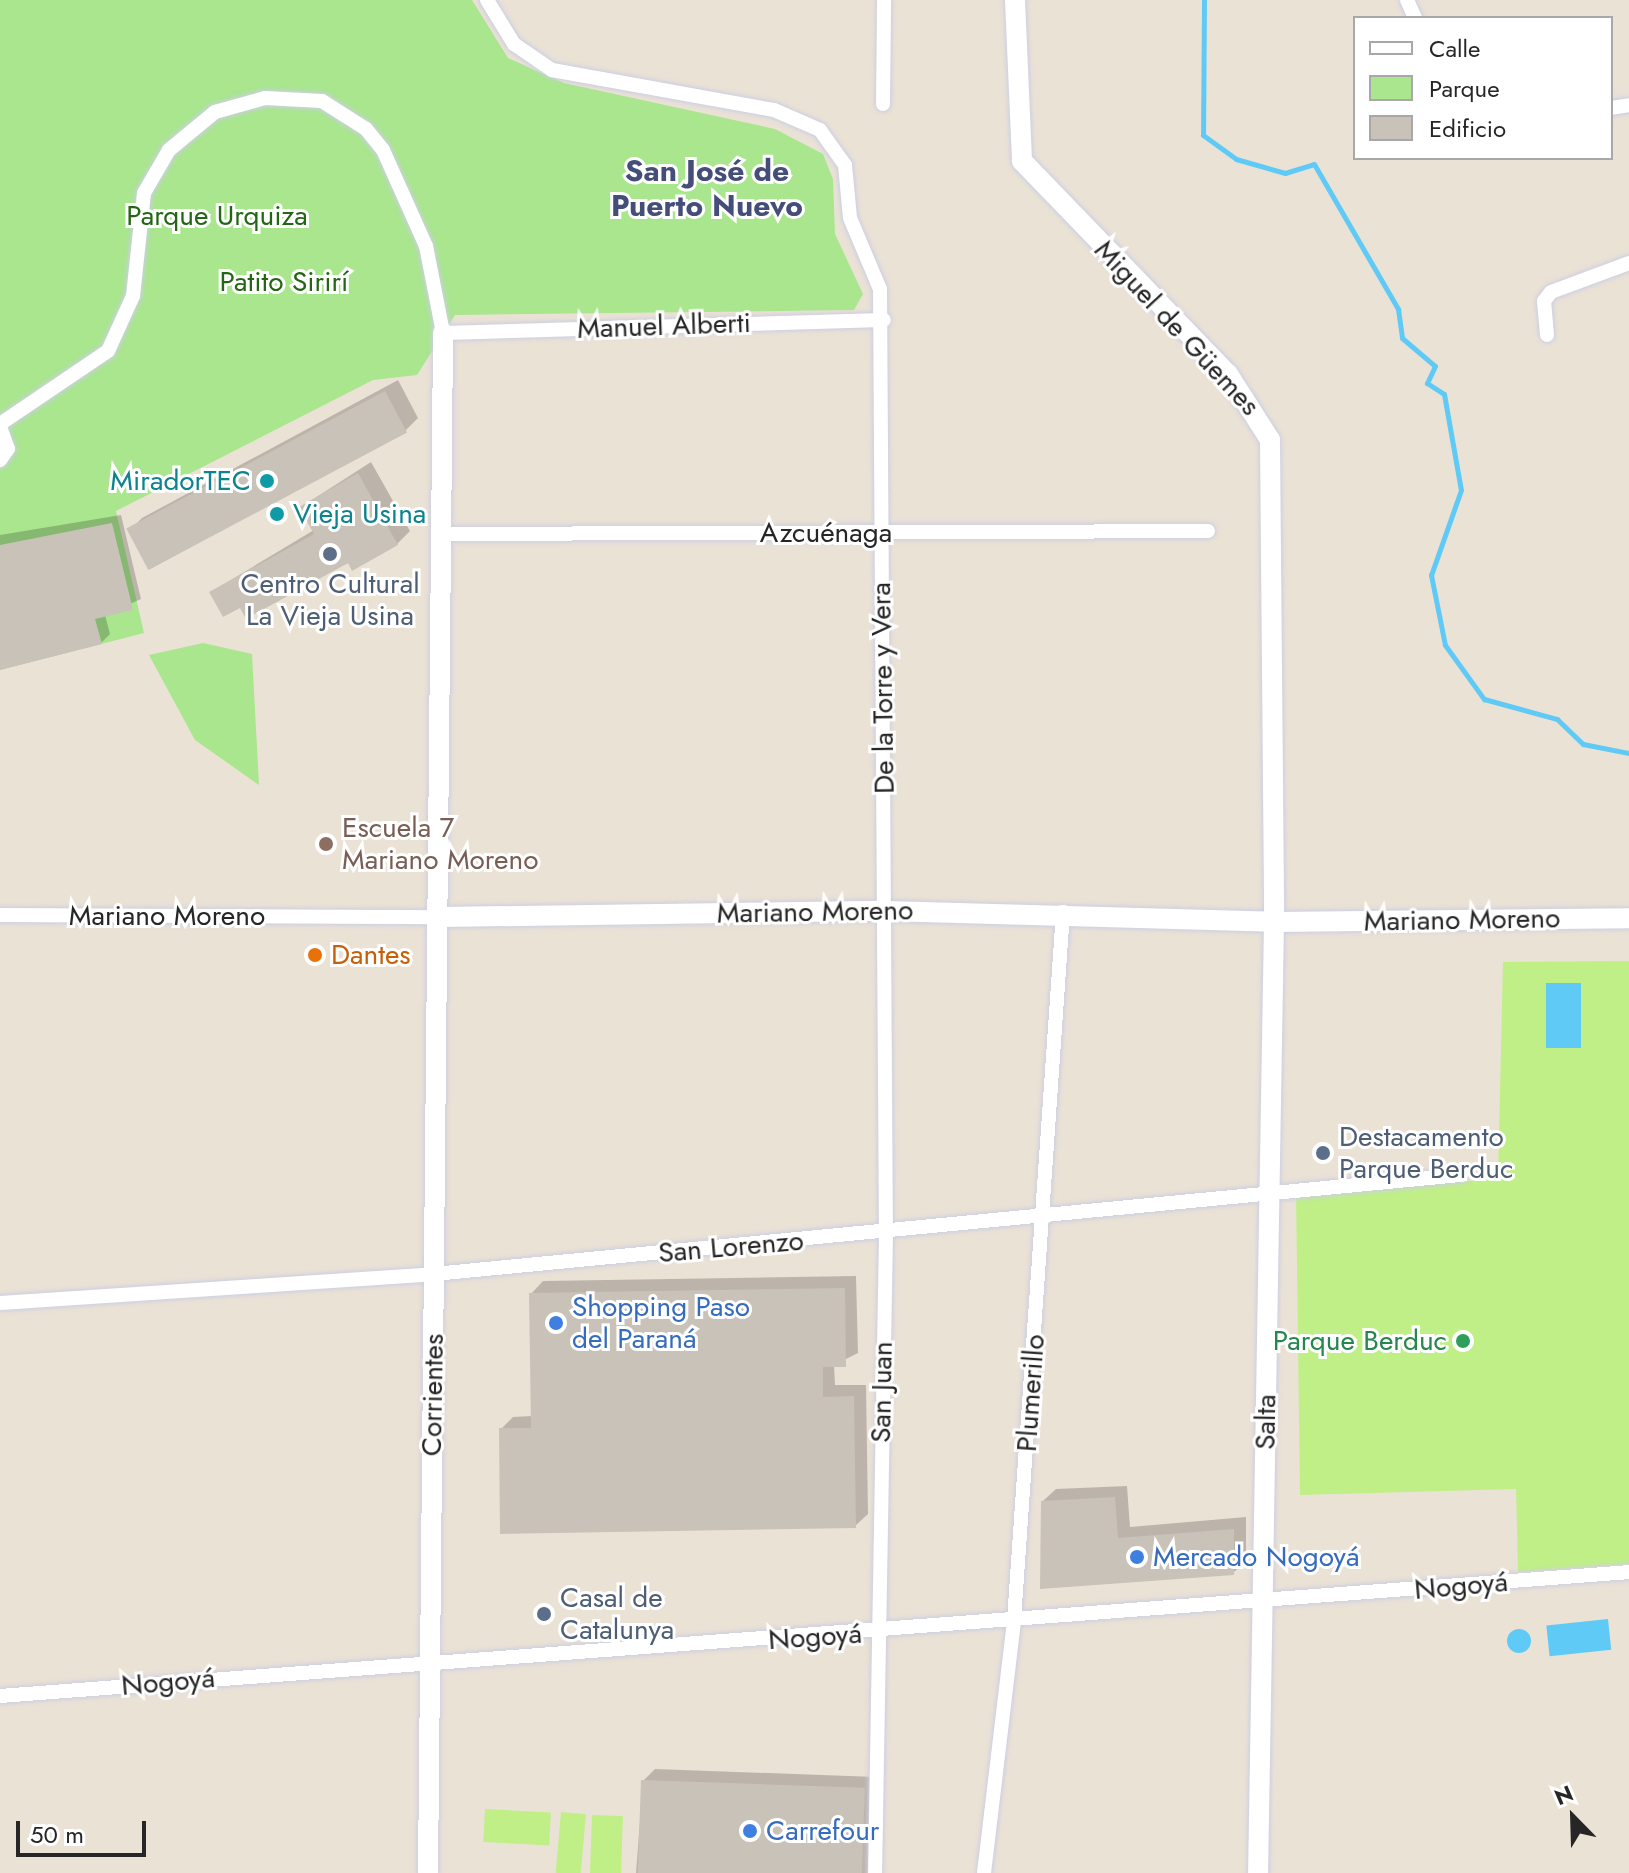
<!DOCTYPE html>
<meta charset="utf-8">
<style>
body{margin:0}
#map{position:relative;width:1629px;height:1873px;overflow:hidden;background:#ebe2d6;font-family:Jost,sans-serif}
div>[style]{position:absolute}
.green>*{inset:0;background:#a9e68e}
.pitch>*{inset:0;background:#c0ef88;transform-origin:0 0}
.water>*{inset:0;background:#60caf6;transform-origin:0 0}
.round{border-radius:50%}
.shadow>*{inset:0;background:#0003}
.stream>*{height:5px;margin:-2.5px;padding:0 2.5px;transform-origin:2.5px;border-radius:2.5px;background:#60caf6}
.building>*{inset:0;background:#c9c2b9;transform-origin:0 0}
.roads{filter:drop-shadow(0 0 2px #cccfe1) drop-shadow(0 0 2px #cccfe1)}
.street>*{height:14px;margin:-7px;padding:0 7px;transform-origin:7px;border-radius:7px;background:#fff}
.secondary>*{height:20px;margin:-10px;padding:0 10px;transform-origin:10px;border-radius:10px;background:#fff}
.dots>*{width:22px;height:22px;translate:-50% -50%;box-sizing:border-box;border:4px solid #fff;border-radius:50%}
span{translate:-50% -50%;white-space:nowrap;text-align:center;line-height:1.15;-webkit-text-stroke:6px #fff;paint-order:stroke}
.park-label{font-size:28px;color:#236614}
.street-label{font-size:28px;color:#262626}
.culture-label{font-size:28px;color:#0d838f}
.right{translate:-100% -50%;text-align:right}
.left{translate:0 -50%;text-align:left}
.service-label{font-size:28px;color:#4e5e75}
.education-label{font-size:28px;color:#785e54}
.food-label{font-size:28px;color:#c56008}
.shop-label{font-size:28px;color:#366cbe}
.leisure-label{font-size:28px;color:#27864d}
.neighbourhood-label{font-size:30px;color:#454d79;font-weight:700}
.legend{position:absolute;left:1353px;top:16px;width:260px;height:144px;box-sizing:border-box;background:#fff;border:2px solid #a8a8a8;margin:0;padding:10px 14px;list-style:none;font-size:24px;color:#262626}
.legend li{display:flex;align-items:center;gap:16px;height:40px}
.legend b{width:40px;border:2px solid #a8a8a8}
.north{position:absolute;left:1533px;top:1777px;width:80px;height:80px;-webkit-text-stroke:6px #fff;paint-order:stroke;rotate:337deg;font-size:22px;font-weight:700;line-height:32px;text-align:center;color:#262626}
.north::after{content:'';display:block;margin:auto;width:28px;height:36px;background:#262626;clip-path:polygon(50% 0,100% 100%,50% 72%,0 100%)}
.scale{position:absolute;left:16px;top:1821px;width:130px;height:36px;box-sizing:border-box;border:4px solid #262626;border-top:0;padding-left:10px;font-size:24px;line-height:28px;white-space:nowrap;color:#262626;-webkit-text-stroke:6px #fff;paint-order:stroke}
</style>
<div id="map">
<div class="green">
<i style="clip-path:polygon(0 0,472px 0,508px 58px,564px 83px,775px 129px,823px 154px,833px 179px,835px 234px,863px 294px,854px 310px,455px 315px,417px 375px,373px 380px,116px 511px,144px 633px,0 670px)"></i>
<i style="clip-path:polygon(203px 643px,252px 654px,259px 785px,195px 740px,149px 655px)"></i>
</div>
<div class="pitch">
<i style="clip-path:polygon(1629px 961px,1629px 1564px,1518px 1572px,1516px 1489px,1300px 1495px,1296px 1192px,1498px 1179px,1503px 962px)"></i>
<i style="left:485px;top:1809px;width:66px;height:33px;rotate:3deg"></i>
<i style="left:561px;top:1812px;width:25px;height:61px;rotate:5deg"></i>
<i style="left:592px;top:1815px;width:31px;height:58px;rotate:2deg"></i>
</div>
<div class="water">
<i style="left:1546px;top:983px;width:35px;height:65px"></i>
<i style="left:1608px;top:1619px;width:31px;height:62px;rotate:84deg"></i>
<i class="round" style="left:1507px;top:1629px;width:24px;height:24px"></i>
</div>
<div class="shadow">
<i style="clip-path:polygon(398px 380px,418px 418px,406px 430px,150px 569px,129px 531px,142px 518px)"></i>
<i style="clip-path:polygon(371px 462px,410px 531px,397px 544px,241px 605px,211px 592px,314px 530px,301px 507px)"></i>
<i style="clip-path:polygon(121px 515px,141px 599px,105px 615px,110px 634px,101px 643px,0 668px,0 535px)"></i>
<i style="clip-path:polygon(856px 1276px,858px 1353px,834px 1365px,835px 1385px,866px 1385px,868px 1514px,855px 1526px,501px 1429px,513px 1417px,532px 1416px,531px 1294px,543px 1281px)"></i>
<i style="clip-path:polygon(1127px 1486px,1130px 1527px,1246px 1517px,1246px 1561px,1233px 1573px,1042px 1586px,1043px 1501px,1056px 1489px)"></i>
<i style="clip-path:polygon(655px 1769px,876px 1777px,870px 1873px,636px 1873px,643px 1781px)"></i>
</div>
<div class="stream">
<i style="left:1204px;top:0;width:135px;rotate:90.4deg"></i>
<i style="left:1203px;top:135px;width:41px;rotate:36deg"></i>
<i style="left:1236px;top:159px;width:51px;rotate:15.9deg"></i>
<i style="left:1285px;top:173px;width:30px;rotate:-17deg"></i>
<i style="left:1314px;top:164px;width:168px;rotate:59.9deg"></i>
<i style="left:1398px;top:309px;width:29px;rotate:82deg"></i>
<i style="left:1402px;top:338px;width:43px;rotate:40.3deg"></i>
<i style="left:1435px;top:366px;width:19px;rotate:115deg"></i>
<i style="left:1427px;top:383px;width:20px;rotate:33deg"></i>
<i style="left:1444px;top:394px;width:97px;rotate:80deg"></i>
<i style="left:1461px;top:490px;width:90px;rotate:109.4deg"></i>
<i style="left:1431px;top:575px;width:71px;rotate:78.7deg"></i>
<i style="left:1445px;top:645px;width:67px;rotate:54.2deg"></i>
<i style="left:1484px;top:699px;width:76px;rotate:15.3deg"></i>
<i style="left:1557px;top:719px;width:36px;rotate:44deg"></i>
<i style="left:1583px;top:744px;width:47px;rotate:11.1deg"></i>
</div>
<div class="building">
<i style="left:385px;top:391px;width:47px;height:293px;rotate:62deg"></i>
<i style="clip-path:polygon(358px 473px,398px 545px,352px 571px,348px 563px,246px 619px,240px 608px,223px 617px,209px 592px,314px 534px,299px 507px)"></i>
<i style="clip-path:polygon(112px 523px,133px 610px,95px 619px,102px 644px,0 670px,0 545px)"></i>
<i style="clip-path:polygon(845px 1288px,846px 1367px,823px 1367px,823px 1397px,854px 1396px,856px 1528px,500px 1534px,499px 1428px,531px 1428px,529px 1293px)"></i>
<i style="clip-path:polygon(1115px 1497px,1118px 1538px,1234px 1529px,1234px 1575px,1040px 1589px,1041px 1501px)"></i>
<i style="left:641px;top:1780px;width:224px;height:93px;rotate:2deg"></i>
</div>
<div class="roads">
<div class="street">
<i style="left:487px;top:0;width:52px;rotate:58.5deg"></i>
<i style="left:514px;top:44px;width:46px;rotate:34.4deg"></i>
<i style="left:552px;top:70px;width:226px;rotate:10.2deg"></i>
<i style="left:774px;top:110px;width:50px;rotate:23.5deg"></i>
<i style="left:820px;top:130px;width:43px;rotate:54.5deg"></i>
<i style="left:845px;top:165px;width:53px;rotate:84.6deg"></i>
<i style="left:850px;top:218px;width:77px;rotate:67.1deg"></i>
<i style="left:880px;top:289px;width:944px;rotate:89.64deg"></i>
<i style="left:886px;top:1233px;width:640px;rotate:90.98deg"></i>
<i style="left:1407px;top:0;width:20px;rotate:66deg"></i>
<i style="left:883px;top:104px;width:104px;rotate:-89.4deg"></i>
<i style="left:1611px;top:108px;width:18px;rotate:-9deg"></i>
<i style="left:1547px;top:335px;width:34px;rotate:-95deg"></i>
<i style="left:1544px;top:301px;width:11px;rotate:-52deg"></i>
<i style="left:1551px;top:292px;width:83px;rotate:-20.4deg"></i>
<i style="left:0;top:424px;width:130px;rotate:-34.1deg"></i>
<i style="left:108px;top:351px;width:60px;rotate:-65.6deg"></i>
<i style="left:133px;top:296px;width:104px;rotate:-83.9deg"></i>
<i style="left:144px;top:193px;width:50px;rotate:-59.8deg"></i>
<i style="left:169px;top:150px;width:60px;rotate:-39.6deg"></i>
<i style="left:215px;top:112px;width:52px;rotate:-15.6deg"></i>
<i style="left:265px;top:98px;width:57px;rotate:3deg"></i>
<i style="left:322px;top:101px;width:52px;rotate:32.5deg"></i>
<i style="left:366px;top:129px;width:27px;rotate:51deg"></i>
<i style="left:383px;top:150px;width:105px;rotate:65.9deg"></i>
<i style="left:426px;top:246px;width:89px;rotate:78.9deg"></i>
<i style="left:443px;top:333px;width:441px;rotate:-1.7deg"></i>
<i style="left:0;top:427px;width:23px;rotate:70deg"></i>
<i style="left:8px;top:449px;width:14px;rotate:126deg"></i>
<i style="left:444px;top:534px;width:764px;rotate:-0.22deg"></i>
<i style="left:0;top:915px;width:441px;rotate:0.3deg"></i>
<i style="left:0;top:1303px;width:435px;rotate:-3.8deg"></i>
<i style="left:434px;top:1274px;width:1032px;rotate:-5.51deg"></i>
<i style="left:0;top:1696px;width:1634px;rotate:-4.35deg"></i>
<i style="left:984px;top:1873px;width:255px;rotate:-83.2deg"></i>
<i style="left:1014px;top:1620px;width:710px;rotate:-86.04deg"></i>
</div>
<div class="secondary">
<i style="left:1015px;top:0;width:161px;rotate:87.5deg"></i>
<i style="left:1022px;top:161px;width:296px;rotate:46deg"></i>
<i style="left:1228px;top:374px;width:78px;rotate:57.5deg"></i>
<i style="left:1270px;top:440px;width:482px;rotate:89.5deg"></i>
<i style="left:1274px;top:922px;width:951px;rotate:90.96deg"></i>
<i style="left:441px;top:917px;width:445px;rotate:-0.8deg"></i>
<i style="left:886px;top:911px;width:388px;rotate:1.6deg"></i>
<i style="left:1274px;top:922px;width:355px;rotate:-0.6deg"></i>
<i style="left:428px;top:1873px;width:1540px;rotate:-89.44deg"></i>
</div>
</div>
<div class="dots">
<i style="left:267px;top:481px;background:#0f9aa8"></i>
<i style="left:277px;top:514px;background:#0f9aa8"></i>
<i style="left:330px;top:554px;background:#5c6f8a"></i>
<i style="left:326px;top:844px;background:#8d6e63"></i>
<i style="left:315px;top:955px;background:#e8710a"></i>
<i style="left:1323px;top:1153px;background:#5c6f8a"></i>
<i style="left:556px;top:1323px;background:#3f7fe0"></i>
<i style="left:1463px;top:1341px;background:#2e9e5b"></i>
<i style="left:1137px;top:1557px;background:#3f7fe0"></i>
<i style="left:544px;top:1614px;background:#5c6f8a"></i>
<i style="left:750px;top:1831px;background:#3f7fe0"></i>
</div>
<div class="park-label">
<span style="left:217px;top:216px">Parque Urquiza</span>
<span style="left:284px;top:282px">Patito Sirirí</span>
</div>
<div class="street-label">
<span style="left:664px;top:326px;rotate:-2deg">Manuel Alberti</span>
<span style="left:1177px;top:328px;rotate:47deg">Miguel de Güemes</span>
<span style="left:826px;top:533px">Azcuénaga</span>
<span style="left:883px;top:688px;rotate:-91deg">De la Torre y Vera</span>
<span style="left:815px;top:912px;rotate:-1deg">Mariano Moreno</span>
<span style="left:167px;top:916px">Mariano Moreno</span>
<span style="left:1462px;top:920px;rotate:-1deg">Mariano Moreno</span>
<span style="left:731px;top:1247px;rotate:-5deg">San Lorenzo</span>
<span style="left:882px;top:1392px;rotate:-89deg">San Juan</span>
<span style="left:1031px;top:1393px;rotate:-86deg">Plumerillo</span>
<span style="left:433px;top:1395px;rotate:-89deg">Corrientes</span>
<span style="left:1266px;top:1422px;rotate:-89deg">Salta</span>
<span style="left:1461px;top:1586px;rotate:-5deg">Nogoyá</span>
<span style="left:815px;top:1637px;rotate:-4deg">Nogoyá</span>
<span style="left:168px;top:1682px;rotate:-5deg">Nogoyá</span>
</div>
<div class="culture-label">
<span class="right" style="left:251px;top:481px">MiradorTEC</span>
<span class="left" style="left:293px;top:514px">Vieja Usina</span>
</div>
<div class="service-label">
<span style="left:330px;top:600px">Centro Cultural<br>La Vieja Usina</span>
<span class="left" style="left:1339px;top:1153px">Destacamento<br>Parque Berduc</span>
<span class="left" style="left:560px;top:1614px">Casal de<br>Catalunya</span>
</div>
<div class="education-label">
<span class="left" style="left:342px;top:844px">Escuela 7<br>Mariano Moreno</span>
</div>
<div class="food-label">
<span class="left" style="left:331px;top:955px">Dantes</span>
</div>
<div class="shop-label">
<span class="left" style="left:572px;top:1323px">Shopping Paso<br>del Paraná</span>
<span class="left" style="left:1153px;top:1557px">Mercado Nogoyá</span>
<span class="left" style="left:766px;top:1831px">Carrefour</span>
</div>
<div class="leisure-label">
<span class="right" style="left:1447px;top:1341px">Parque Berduc</span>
</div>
<div class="neighbourhood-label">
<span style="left:707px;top:188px">San José de<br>Puerto Nuevo</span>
</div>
<ul class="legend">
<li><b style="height:10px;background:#fff"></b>Calle</li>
<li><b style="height:22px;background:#a9e68e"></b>Parque</li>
<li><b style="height:22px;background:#c9c2b9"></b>Edificio</li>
</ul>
<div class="north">N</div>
<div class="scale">50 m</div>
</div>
